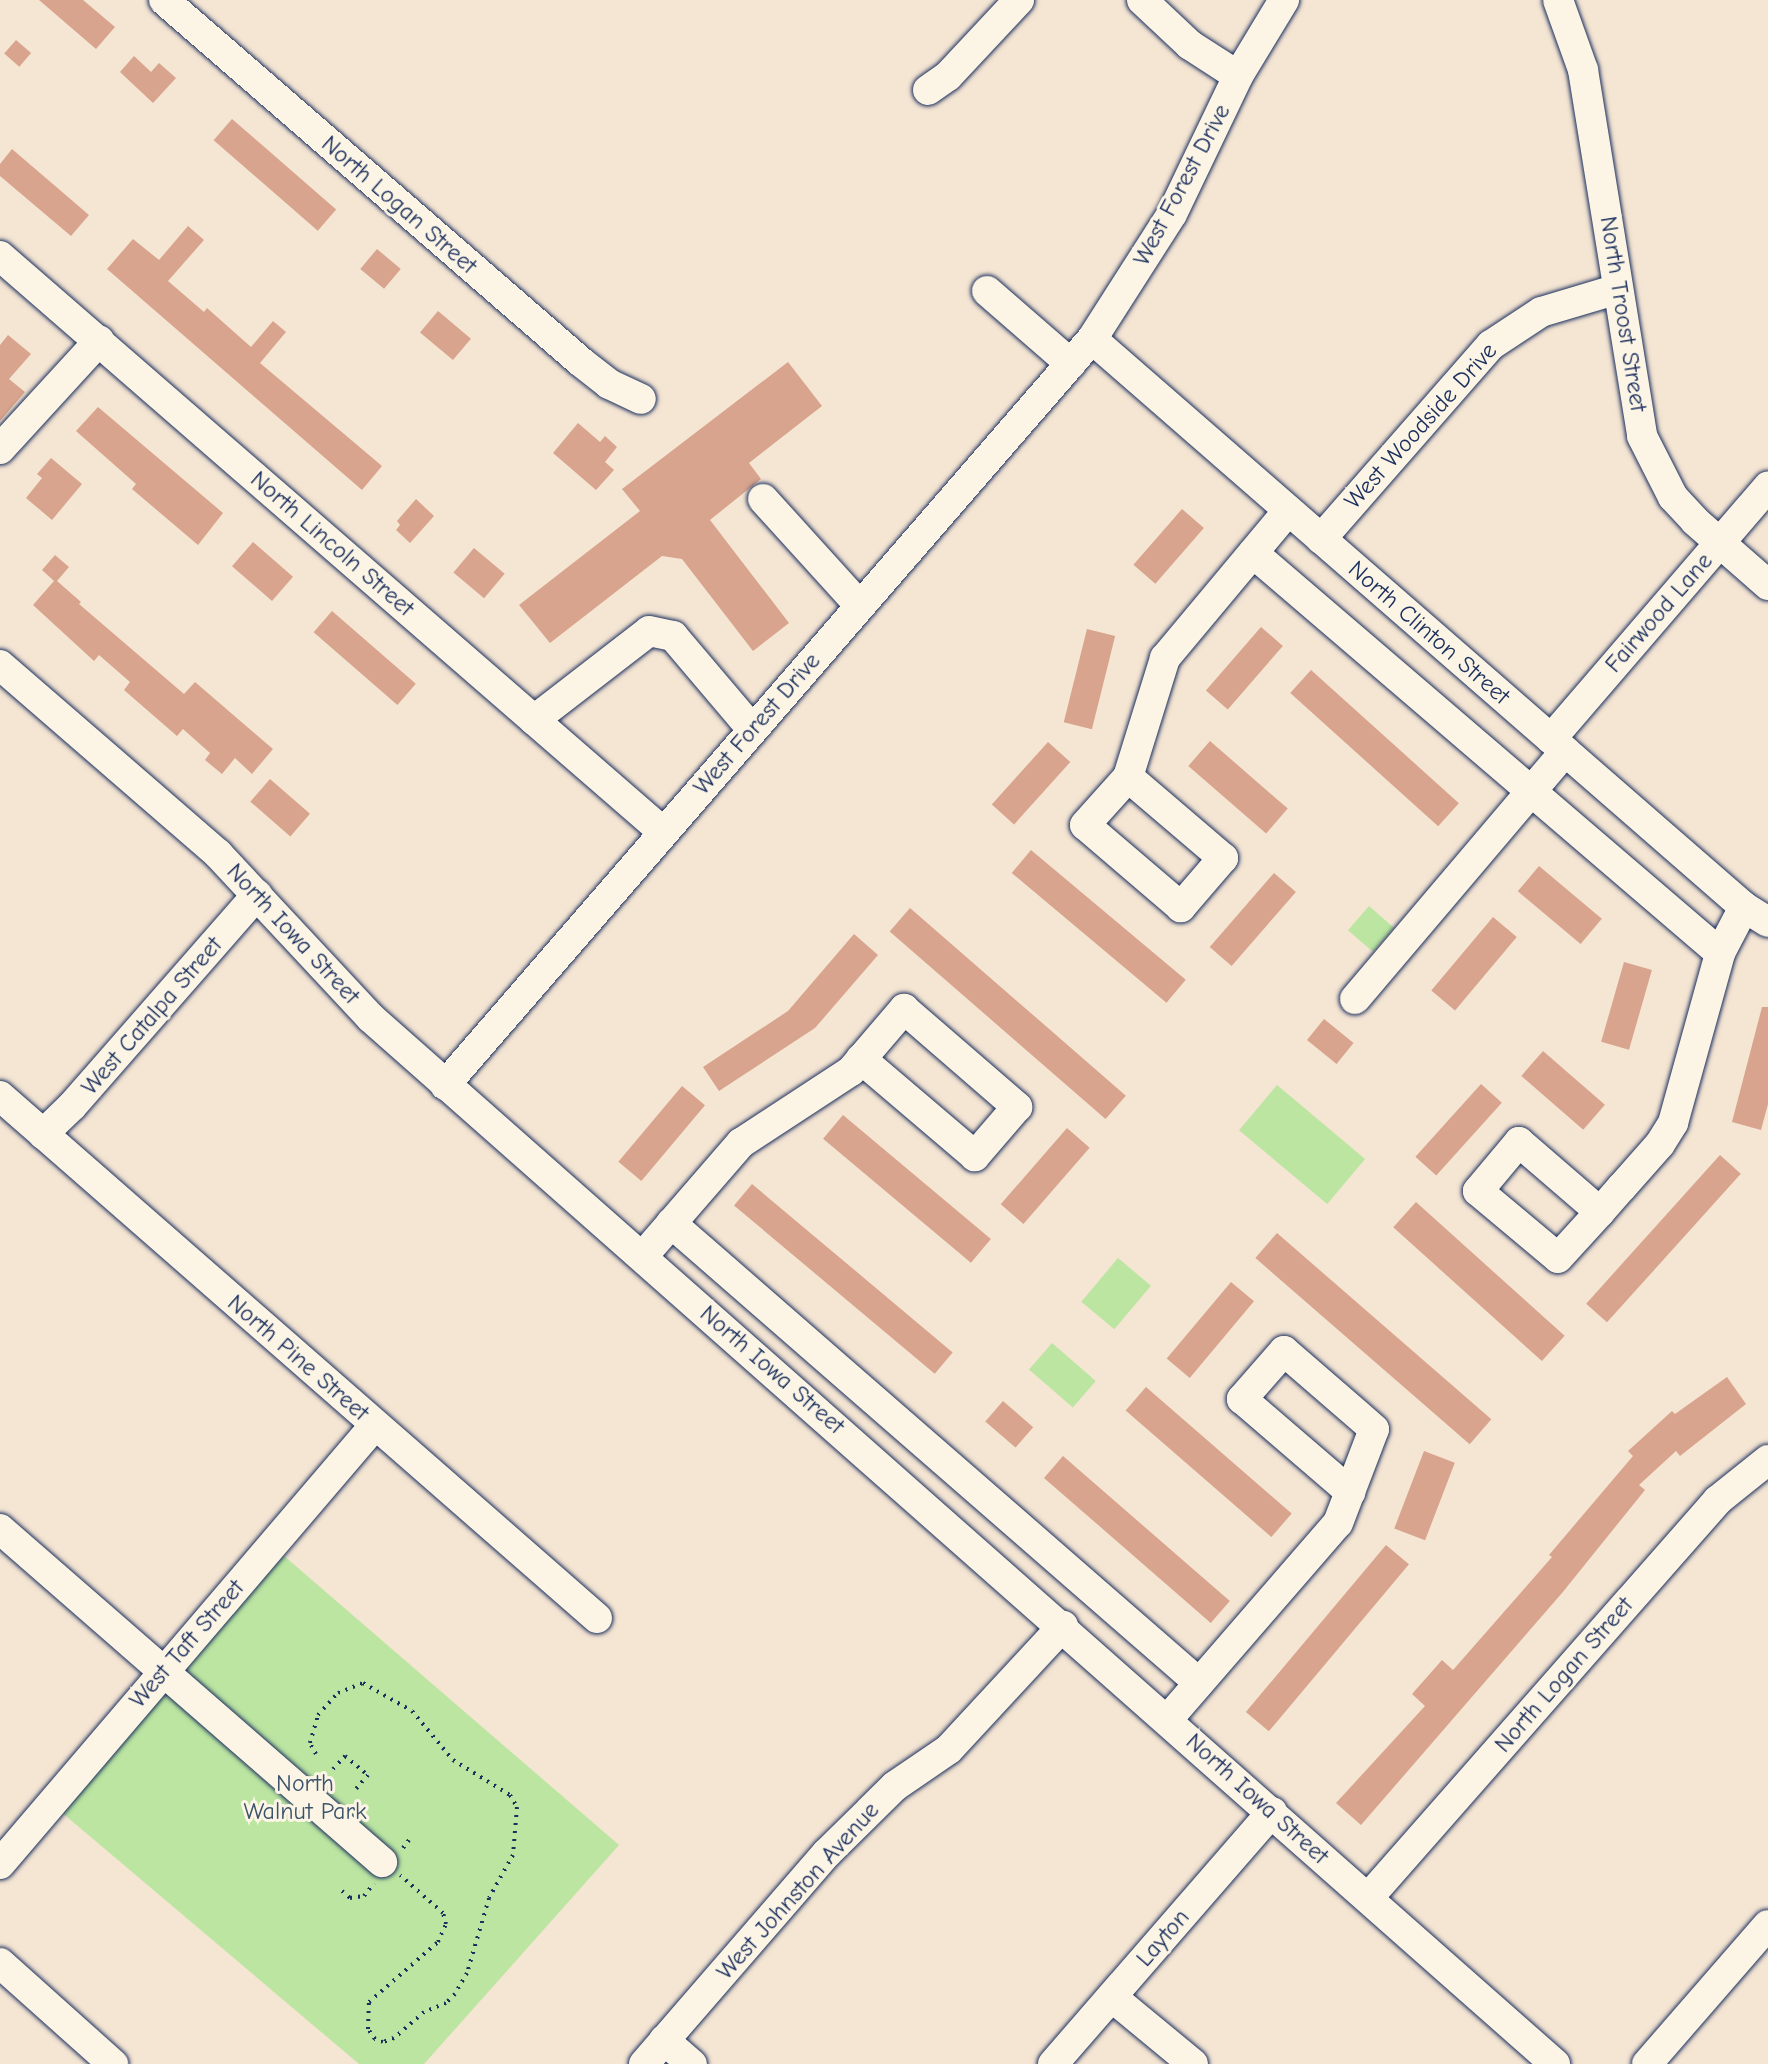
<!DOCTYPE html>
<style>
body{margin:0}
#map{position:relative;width:1768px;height:2064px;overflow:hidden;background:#f5e5d3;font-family:"Comic Neue",sans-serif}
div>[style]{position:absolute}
.green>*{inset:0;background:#bbe5a1;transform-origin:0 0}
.building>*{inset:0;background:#d8a48d;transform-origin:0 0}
.path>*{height:4px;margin-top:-2px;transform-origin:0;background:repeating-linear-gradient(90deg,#1b2f5e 0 2px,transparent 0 8px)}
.roads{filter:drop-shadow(0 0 2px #1b2f5e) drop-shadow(0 0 2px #1b2f5e)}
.minor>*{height:30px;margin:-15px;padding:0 15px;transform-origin:15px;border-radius:15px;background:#fcf5e5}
span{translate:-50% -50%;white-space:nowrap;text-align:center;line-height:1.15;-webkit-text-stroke:6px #fcf5e5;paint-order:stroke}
.street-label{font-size:24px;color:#1b2f5e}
.park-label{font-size:24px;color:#3b536b}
</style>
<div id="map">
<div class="green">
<i style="left:1369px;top:906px;width:33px;height:32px;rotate:41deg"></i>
<i style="left:1277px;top:1085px;width:115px;height:59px;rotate:40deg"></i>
<i style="left:1118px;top:1258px;width:43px;height:57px;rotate:40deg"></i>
<i style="left:1052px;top:1343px;width:58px;height:35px;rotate:41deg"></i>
<i style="clip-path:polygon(283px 1555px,619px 1845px,424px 2064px,359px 2064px,60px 1811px)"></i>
</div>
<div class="building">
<i style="clip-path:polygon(39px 0,83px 0,115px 27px,96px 49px)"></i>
<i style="left:16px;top:40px;width:20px;height:18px;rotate:41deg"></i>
<i style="clip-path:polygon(134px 56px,151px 72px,159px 63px,176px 78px,153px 103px,120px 72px)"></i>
<i style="left:232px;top:119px;width:138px;height:28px;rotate:41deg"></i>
<i style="clip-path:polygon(12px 149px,89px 215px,71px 236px,0 176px,0 164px)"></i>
<i style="clip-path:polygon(188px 226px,204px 240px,168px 281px,204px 312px,207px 308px,251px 347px,273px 321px,286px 332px,260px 363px,382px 466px,362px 490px,107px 269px,133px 239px,159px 260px)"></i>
<i style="left:377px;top:249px;width:31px;height:26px;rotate:40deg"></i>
<i style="left:438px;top:311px;width:43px;height:28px;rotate:40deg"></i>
<i style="clip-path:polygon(8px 335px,31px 354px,9px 379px,25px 392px,0 421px,0 345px)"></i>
<i style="clip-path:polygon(788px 362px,822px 406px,749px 463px,761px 479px,710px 520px,789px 623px,753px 651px,682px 559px,662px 556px,550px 643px,519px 605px,640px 511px,622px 489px)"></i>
<i style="clip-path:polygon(98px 407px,223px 513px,198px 545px,132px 489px,136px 484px,76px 431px)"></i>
<i style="clip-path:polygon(578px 423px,600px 442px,605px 436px,617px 447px,605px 462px,614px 470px,596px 490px,553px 453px)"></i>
<i style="clip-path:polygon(51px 458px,82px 484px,52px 520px,26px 498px,42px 478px,37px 474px)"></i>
<i style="clip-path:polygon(416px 499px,434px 516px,410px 543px,396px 530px,400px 525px,397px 521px)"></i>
<i style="left:1182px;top:509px;width:29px;height:74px;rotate:41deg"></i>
<i style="left:253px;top:542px;width:53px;height:32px;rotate:41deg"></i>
<i style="left:474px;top:548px;width:40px;height:32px;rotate:40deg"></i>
<i style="clip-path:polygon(55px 555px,69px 567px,57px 581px,81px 602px,79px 604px,184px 694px,195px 682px,273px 749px,252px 774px,235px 758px,222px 774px,205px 760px,210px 753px,183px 729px,177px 736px,124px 690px,130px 682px,99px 655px,94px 661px,33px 605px,54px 581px,42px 570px)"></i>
<i style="left:332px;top:611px;width:111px;height:28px;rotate:41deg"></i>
<i style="left:1261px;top:627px;width:29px;height:84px;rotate:41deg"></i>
<i style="left:1087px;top:629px;width:29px;height:96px;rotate:14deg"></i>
<i style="left:1311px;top:670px;width:199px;height:31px;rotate:42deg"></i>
<i style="left:1210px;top:741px;width:103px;height:33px;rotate:41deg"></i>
<i style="left:1048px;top:742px;width:30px;height:84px;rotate:42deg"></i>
<i style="left:270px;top:779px;width:53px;height:30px;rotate:41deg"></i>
<i style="left:1031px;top:850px;width:202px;height:30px;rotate:40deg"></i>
<i style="left:1539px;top:866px;width:82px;height:33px;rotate:40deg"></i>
<i style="left:1274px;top:873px;width:29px;height:98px;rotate:41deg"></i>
<i style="left:910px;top:908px;width:286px;height:31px;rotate:41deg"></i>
<i style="left:1493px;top:917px;width:31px;height:96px;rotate:40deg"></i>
<i style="clip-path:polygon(854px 934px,878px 955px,815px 1028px,719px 1091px,703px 1067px,788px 1011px)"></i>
<i style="left:1624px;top:962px;width:29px;height:83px;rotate:16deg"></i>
<i style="clip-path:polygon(1762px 1007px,1768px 1007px,1768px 1104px,1761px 1130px,1732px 1122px)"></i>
<i style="left:1324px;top:1019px;width:38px;height:27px;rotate:39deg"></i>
<i style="left:1543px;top:1051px;width:82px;height:33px;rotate:41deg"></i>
<i style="left:1481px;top:1084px;width:28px;height:98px;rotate:42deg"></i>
<i style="left:682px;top:1086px;width:30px;height:99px;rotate:40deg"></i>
<i style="left:843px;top:1115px;width:193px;height:31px;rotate:40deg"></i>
<i style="left:1067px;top:1128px;width:30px;height:101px;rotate:41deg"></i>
<i style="left:1720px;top:1155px;width:28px;height:200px;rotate:42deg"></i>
<i style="left:752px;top:1184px;width:262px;height:28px;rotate:40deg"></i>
<i style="left:1416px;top:1202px;width:200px;height:34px;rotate:42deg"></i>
<i style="left:1277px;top:1233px;width:284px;height:33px;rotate:41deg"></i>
<i style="left:1231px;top:1282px;width:30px;height:100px;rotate:40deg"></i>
<i style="clip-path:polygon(1727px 1377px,1746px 1404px,1680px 1456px,1676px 1451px,1639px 1485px,1645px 1490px,1562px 1593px,1361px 1825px,1336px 1803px,1425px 1706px,1412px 1694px,1442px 1660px,1453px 1670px,1552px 1557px,1549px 1555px,1633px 1456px,1628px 1451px,1672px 1411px,1675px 1414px)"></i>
<i style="left:1146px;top:1387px;width:193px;height:31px;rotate:41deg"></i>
<i style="left:1003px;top:1401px;width:40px;height:27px;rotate:41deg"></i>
<i style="left:1424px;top:1451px;width:33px;height:83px;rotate:21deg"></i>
<i style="left:1063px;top:1456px;width:221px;height:29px;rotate:41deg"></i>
<i style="left:1386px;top:1545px;width:30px;height:218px;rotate:40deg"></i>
</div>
<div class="path">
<i style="left:316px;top:1754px;width:13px;rotate:-119deg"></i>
<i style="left:310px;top:1743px;width:29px;rotate:-74deg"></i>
<i style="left:318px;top:1715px;width:30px;rotate:-48deg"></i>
<i style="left:338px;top:1693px;width:27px;rotate:-22deg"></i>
<i style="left:363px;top:1683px;width:56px;rotate:29.7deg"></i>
<i style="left:412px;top:1711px;width:64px;rotate:50.1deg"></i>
<i style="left:453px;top:1760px;width:67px;rotate:31.6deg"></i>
<i style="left:510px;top:1795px;width:14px;rotate:60deg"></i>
<i style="left:517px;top:1807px;width:48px;rotate:94.8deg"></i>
<i style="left:513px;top:1855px;width:49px;rotate:119.2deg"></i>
<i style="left:489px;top:1898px;width:78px;rotate:106.3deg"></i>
<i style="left:467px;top:1973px;width:24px;rotate:120deg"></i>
<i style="left:455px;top:1994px;width:13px;rotate:135deg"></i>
<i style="left:446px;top:2003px;width:24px;rotate:158deg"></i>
<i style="left:424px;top:2012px;width:40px;rotate:139deg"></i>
<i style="left:394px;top:2038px;width:12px;rotate:160deg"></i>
<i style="left:383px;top:2042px;width:9px;rotate:-159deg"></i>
<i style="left:375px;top:2039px;width:12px;rotate:-125deg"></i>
<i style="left:368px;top:2029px;width:27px;rotate:-88deg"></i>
<i style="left:369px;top:2002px;width:91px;rotate:-41deg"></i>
<i style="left:438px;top:1942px;width:20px;rotate:-66deg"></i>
<i style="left:446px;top:1924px;width:11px;rotate:-105deg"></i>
<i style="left:443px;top:1913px;width:57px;rotate:-138.5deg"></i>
<i style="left:333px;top:1769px;width:18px;rotate:-47deg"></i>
<i style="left:345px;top:1756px;width:30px;rotate:40deg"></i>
<i style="left:368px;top:1775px;width:18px;rotate:131deg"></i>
<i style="left:403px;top:1848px;width:10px;rotate:-53deg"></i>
<i style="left:342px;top:1891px;width:11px;rotate:41deg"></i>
<i style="left:350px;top:1898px;width:14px;rotate:-8deg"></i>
<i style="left:364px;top:1896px;width:16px;rotate:-52deg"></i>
</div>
<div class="roads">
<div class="minor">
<i style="left:164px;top:0;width:552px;rotate:40.96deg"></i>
<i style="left:581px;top:362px;width:36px;rotate:38deg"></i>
<i style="left:609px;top:384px;width:35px;rotate:25deg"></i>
<i style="left:1142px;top:0;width:66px;rotate:43.2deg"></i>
<i style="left:1190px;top:45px;width:57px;rotate:32.9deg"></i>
<i style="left:1558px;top:0;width:74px;rotate:70.3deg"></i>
<i style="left:1583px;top:70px;width:371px;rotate:80.8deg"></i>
<i style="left:1642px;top:436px;width:68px;rotate:63.1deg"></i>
<i style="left:1673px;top:497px;width:33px;rotate:47deg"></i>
<i style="left:1695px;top:521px;width:97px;rotate:41.2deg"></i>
<i style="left:928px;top:90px;width:24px;rotate:-35deg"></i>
<i style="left:948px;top:76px;width:104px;rotate:-46.9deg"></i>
<i style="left:0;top:256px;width:878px;rotate:40.98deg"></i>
<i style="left:987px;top:291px;width:111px;rotate:41deg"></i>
<i style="left:1092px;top:339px;width:865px;rotate:41.06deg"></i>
<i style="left:1744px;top:907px;width:28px;rotate:32deg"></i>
<i style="left:0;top:449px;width:147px;rotate:-47.5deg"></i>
<i style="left:763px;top:499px;width:144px;rotate:47.8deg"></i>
<i style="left:1321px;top:539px;width:258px;rotate:-48.8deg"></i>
<i style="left:1491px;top:345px;width:60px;rotate:-33.4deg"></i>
<i style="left:1541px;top:312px;width:80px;rotate:-16.6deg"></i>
<i style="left:1253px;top:553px;width:615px;rotate:40.58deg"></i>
<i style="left:0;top:665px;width:289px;rotate:40.9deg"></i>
<i style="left:218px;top:854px;width:224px;rotate:47deg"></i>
<i style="left:371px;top:1018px;width:1580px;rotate:41.46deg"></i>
<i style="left:534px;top:720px;width:145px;rotate:-37.7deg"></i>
<i style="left:649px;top:631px;width:25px;rotate:12deg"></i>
<i style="left:673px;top:636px;width:122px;rotate:49.7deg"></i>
<i style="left:1551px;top:739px;width:333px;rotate:-49.3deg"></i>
<i style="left:1128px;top:777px;width:125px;rotate:40.5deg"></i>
<i style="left:1223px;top:858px;width:65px;rotate:130.6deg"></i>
<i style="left:1181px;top:907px;width:126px;rotate:-139.5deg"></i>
<i style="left:1085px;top:825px;width:64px;rotate:-48.1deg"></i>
<i style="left:1128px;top:777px;width:125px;rotate:-72.7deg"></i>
<i style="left:1165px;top:658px;width:192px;rotate:-50.1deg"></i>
<i style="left:1355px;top:999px;width:325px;rotate:-49.7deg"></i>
<i style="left:445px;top:1085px;width:987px;rotate:-49.07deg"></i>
<i style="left:1092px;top:339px;width:148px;rotate:-57.4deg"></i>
<i style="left:1172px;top:214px;width:153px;rotate:-64.4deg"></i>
<i style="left:1238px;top:76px;width:89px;rotate:-58.8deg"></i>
<i style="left:0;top:1096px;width:793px;rotate:41.17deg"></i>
<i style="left:43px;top:1134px;width:40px;rotate:-44deg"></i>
<i style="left:72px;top:1106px;width:281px;rotate:-48.8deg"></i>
<i style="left:1600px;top:1212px;width:107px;rotate:-139.2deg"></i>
<i style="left:1519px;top:1142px;width:64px;rotate:129.9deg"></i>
<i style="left:1478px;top:1191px;width:104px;rotate:39.9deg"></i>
<i style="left:1558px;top:1258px;width:62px;rotate:-47.6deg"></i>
<i style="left:1600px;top:1212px;width:33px;rotate:-49deg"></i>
<i style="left:1622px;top:1187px;width:57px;rotate:-48.5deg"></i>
<i style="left:1660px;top:1144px;width:25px;rotate:-58deg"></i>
<i style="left:1673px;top:1123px;width:176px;rotate:-74.5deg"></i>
<i style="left:1720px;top:953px;width:52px;rotate:-62.4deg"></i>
<i style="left:671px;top:1223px;width:700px;rotate:41.06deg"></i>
<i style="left:643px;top:1256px;width:150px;rotate:-49.1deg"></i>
<i style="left:741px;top:1143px;width:131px;rotate:-33.2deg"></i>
<i style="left:851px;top:1071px;width:82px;rotate:-49.5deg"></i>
<i style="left:904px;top:1009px;width:150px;rotate:40.9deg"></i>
<i style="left:1017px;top:1107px;width:65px;rotate:130.6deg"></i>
<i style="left:975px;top:1156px;width:150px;rotate:-139.6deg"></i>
<i style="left:0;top:1529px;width:507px;rotate:41.08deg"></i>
<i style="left:1168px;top:1719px;width:259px;rotate:-49.1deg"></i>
<i style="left:1338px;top:1523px;width:33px;rotate:-69deg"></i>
<i style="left:1350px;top:1492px;width:67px;rotate:-69.1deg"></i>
<i style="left:1374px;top:1429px;width:119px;rotate:-139.1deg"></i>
<i style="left:1284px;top:1351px;width:64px;rotate:131.2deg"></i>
<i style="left:1242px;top:1399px;width:143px;rotate:40.7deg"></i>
<i style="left:0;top:1864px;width:577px;rotate:-49.5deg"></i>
<i style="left:1368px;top:1898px;width:530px;rotate:-48.67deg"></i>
<i style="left:1718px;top:1500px;width:64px;rotate:-38.7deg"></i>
<i style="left:0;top:1963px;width:152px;rotate:41.8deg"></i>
<i style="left:1112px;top:1997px;width:105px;rotate:39.6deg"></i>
<i style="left:664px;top:2040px;width:37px;rotate:41deg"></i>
<i style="left:644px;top:2064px;width:279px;rotate:-49.1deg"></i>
<i style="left:827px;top:1853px;width:95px;rotate:-44.6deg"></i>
<i style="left:895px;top:1786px;width:65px;rotate:-34.4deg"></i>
<i style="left:949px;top:1749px;width:168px;rotate:-47.2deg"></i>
<i style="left:1053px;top:2064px;width:334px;rotate:-49deg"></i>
<i style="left:1647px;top:2064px;width:184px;rotate:-49deg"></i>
</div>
</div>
<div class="street-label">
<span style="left:1182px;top:185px;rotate:-62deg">West Forest Drive</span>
<span style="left:399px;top:205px;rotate:41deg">North Logan Street</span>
<span style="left:1623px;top:314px;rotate:81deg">North Troost Street</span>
<span style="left:1421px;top:426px;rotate:-48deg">West Woodside Drive</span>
<span style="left:332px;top:544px;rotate:41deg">North Lincoln Street</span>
<span style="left:1659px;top:613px;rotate:-49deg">Fairwood Lane</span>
<span style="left:1429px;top:633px;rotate:41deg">North Clinton Street</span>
<span style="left:757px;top:724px;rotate:-49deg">West Forest Drive</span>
<span style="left:293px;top:934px;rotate:47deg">North Iowa Street</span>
<span style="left:152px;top:1016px;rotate:-49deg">West Catalpa Street</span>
<span style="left:298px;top:1358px;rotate:41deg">North Pine Street</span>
<span style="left:772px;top:1370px;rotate:41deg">North Iowa Street</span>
<span style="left:187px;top:1644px;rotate:-49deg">West Taft Street</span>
<span style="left:1564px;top:1675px;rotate:-49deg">North Logan Street</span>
<span style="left:1257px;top:1799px;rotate:42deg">North Iowa Street</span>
<span style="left:798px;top:1891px;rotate:-48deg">West Johnston Avenue</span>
<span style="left:1163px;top:1938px;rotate:-49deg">Layton</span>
</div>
<div class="park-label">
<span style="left:305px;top:1798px">North<br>Walnut Park</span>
</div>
</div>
